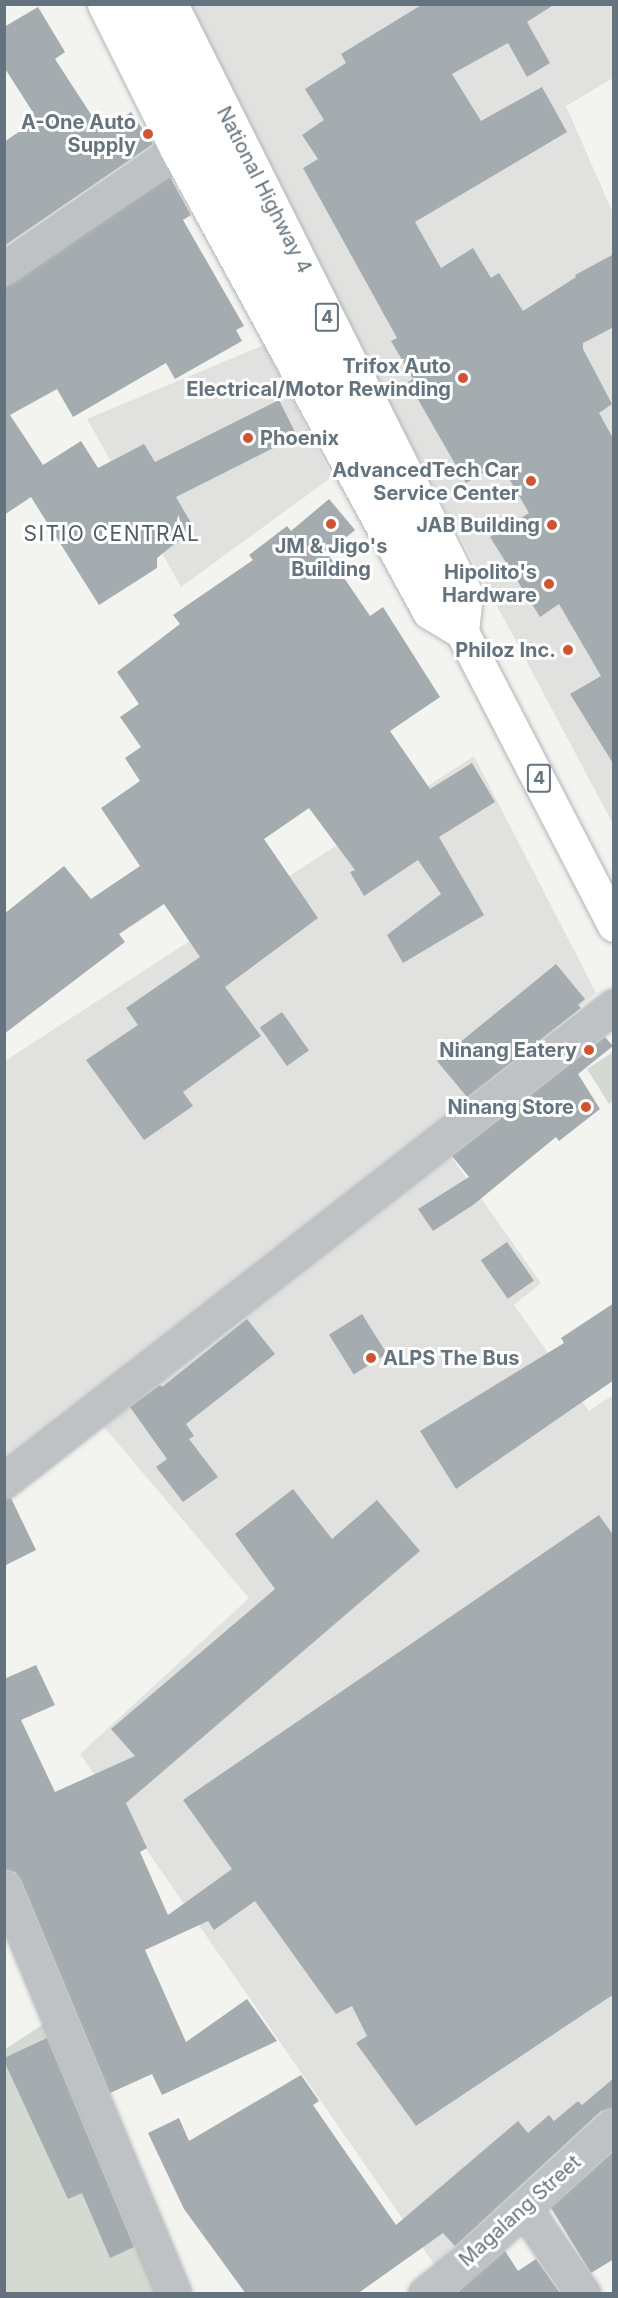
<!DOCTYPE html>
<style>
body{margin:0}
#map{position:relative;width:618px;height:2298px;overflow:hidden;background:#f3f3f0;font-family:Inter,sans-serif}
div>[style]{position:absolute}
.built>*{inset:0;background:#e1e2e0}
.green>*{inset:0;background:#d4dad1}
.building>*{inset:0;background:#a5acb0;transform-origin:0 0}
.roads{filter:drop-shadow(0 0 2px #b0b4b7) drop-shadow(0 0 2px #b0b4b7)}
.minor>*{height:33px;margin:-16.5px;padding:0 16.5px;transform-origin:16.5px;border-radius:16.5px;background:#bfc2c5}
.major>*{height:33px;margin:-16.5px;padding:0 16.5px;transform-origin:16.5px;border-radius:16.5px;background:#fff}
.highway>*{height:33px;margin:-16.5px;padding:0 16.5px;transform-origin:16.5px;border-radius:16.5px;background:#fff}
.dots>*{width:16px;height:16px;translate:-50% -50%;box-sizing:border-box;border:3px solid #fff;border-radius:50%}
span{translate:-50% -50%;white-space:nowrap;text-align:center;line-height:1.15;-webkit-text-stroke:6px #fff;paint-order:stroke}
.shield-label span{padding:2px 4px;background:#fff;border:2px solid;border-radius:4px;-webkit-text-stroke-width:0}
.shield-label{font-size:18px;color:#65737e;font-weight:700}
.poi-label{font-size:20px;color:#65737e;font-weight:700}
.right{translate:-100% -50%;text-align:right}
.left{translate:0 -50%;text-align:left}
.street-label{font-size:20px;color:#65737e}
.neighbourhood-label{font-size:21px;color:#525c64;letter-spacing:1.5px}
.frame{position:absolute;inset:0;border:6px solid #65737e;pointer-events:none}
</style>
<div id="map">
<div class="built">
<i style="clip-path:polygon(183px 5px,613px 5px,613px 78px,566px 106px,613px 213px,613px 824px,305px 245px)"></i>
<i style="clip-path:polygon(264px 345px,332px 477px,181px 587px,87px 419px)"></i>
<i style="clip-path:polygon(474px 756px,596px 993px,457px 1111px,5px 1468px,5px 1061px)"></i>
<i style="clip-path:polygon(448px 1152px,541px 1283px,514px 1305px,589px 1411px,613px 1395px,613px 2105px,436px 2267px,80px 1754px,249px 1598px,104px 1427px)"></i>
</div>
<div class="green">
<i style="clip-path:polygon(613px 1052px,613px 1101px,609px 1104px,587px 1069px)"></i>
<i style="clip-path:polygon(45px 2023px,156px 2293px,5px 2293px,4px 2050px)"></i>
</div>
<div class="building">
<i style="clip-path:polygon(423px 4px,555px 4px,527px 22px,550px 63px,527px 77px,508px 43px,452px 74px,481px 121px,542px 87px,567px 132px,415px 222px,441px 268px,473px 248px,491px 278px,499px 273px,523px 311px,576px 277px,575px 275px,614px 254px,614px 327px,583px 343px,583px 349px,612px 404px,599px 413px,614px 440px,614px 765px,570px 694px,601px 676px,559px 604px,540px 617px,490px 537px,529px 513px,500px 463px,466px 483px,408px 382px,413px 379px,391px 341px,397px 338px,303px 168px,318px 159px,302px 135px,324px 120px,305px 89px,346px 63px,341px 54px)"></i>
<i style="clip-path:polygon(38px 7px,65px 52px,55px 59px,103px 133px,131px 112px,153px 144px,4px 246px,4px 142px,26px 127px,22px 121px,34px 114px,4px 67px,4px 27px)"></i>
<i style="clip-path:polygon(170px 177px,191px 215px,183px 220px,244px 326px,236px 330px,242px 341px,175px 379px,166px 363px,73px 417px,57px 389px,10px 415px,43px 465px,81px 441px,98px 468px,144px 444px,155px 462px,279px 400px,297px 436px,176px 497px,194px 528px,157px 558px,157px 568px,99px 605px,31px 497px,4px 515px,4px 288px)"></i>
<i style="clip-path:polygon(329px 499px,355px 530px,327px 553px,370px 616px,383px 607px,440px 697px,390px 731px,430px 789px,472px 763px,495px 802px,439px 837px,484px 915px,403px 963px,387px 935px,441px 894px,418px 860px,364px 896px,350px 872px,355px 870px,309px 808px,264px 839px,318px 918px,225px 987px,261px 1036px,183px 1092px,193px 1106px,144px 1140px,86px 1060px,138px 1025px,126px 1008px,200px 957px,164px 904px,119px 934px,125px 942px,4px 1034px,4px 914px,64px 866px,91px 899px,140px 866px,101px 808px,140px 781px,125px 758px,141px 747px,120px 717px,139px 704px,117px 672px,180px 624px,173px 615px,253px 560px,249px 555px,287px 526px,291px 531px)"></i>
<i style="clip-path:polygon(556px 964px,585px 999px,578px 1005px,581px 1008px,467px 1097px,437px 1061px)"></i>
<i style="left:282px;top:1012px;width:47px;height:27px;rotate:55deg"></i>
<i style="clip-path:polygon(605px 1037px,613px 1046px,578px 1074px,600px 1109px,559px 1141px,556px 1137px,473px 1205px,433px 1231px,418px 1209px,469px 1177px,452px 1156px)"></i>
<i style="left:507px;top:1242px;width:47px;height:32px;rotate:55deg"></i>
<i style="clip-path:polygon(614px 1303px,614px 1380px,456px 1489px,420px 1431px,564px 1343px,561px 1338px)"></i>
<i style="left:362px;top:1314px;width:47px;height:39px;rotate:58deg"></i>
<i style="clip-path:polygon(247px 1319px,275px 1354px,186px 1424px,194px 1436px,189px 1439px,218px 1477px,183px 1502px,156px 1467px,167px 1459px,130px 1407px,160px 1385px,162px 1387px)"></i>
<i style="clip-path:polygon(293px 1489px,332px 1539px,377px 1500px,420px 1551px,126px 1803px,147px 1848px,140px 1852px,168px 1915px,232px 1869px,183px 1800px,599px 1515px,614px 1536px,614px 1994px,416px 2126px,356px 2043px,367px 2036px,352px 2006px,336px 2014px,255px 1901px,214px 1930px,208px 1921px,145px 1950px,186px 2042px,247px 1999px,277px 2041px,162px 2095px,152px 2074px,110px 2093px,21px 1880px,15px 1872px,4px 1869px,4px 1679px,36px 1665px,55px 1705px,21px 1720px,55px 1792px,135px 1756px,111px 1729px,275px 1589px,235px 1534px)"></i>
<i style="clip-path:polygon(11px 1498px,36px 1550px,4px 1566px,4px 1499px)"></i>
<i style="clip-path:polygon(47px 2038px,134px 2247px,110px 2258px,82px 2193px,68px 2199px,4px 2061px,4px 2058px)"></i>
<i style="clip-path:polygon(301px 2075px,319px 2101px,313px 2105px,396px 2225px,518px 2121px,528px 2133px,549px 2115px,554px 2121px,578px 2101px,582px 2105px,614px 2078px,614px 2107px,601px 2111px,455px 2246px,443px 2233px,357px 2294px,246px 2294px,184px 2209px,148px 2133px,179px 2118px,189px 2141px)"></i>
<i style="clip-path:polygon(614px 2151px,614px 2259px,591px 2273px,551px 2208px)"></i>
<i style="clip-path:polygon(505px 2251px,518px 2271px,536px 2259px,560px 2293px,456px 2294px)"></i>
</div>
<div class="roads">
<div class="minor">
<i style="left:4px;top:269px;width:210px;rotate:-34.5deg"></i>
<i style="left:4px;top:1481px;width:773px;rotate:-37.91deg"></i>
<i style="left:4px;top:1887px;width:441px;rotate:67.3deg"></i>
<i style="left:524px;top:2208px;width:104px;rotate:55.5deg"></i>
<i style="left:425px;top:2294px;width:50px;rotate:-38.5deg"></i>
<i style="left:464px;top:2263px;width:204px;rotate:-42.6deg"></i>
</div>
<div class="major">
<i style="left:104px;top:4px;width:163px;rotate:63.4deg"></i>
<i style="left:177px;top:150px;width:526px;rotate:61.39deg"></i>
<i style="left:429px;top:612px;width:39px;rotate:31deg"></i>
<i style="left:171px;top:4px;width:660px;rotate:63.43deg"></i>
<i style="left:466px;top:594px;width:38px;rotate:96deg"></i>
<i style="left:462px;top:632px;width:330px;rotate:62.6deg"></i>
</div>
<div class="highway">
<i style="left:138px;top:4px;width:707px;rotate:62.71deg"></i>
</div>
</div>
<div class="dots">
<i style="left:148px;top:134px;background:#d15432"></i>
<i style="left:463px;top:378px;background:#d15432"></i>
<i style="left:248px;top:438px;background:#d15432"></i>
<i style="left:531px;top:481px;background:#d15432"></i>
<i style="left:331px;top:524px;background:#d15432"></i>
<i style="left:552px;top:525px;background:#d15432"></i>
<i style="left:549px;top:584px;background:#d15432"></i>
<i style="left:568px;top:650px;background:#d15432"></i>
<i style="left:589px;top:1050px;background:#d15432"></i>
<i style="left:586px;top:1107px;background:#d15432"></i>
<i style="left:371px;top:1358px;background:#d15432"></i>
</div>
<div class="shield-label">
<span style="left:327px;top:317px">4</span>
<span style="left:539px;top:778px">4</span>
</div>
<div class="poi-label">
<span class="right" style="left:136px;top:134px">A-One Auto<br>Supply</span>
<span class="right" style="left:451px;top:378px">Trifox Auto<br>Electrical/Motor Rewinding</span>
<span class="left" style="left:260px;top:438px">Phoenix</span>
<span class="right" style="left:519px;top:482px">AdvancedTech Car<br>Service Center</span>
<span class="right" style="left:540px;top:525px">JAB Building</span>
<span style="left:331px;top:558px">JM &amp; Jigo's<br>Building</span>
<span class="right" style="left:537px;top:584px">Hipolito's<br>Hardware</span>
<span class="right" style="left:556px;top:650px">Philoz Inc.</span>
<span class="right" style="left:577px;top:1050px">Ninang Eatery</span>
<span class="right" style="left:574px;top:1107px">Ninang Store</span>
<span class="left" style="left:383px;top:1358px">ALPS The Bus</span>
</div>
<div class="street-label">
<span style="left:264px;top:190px;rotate:63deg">National Highway 4</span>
<span style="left:520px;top:2211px;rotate:-42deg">Magalang Street</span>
</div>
<div class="neighbourhood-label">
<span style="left:112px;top:534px">SITIO CENTRAL</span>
</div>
<div class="frame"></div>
</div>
